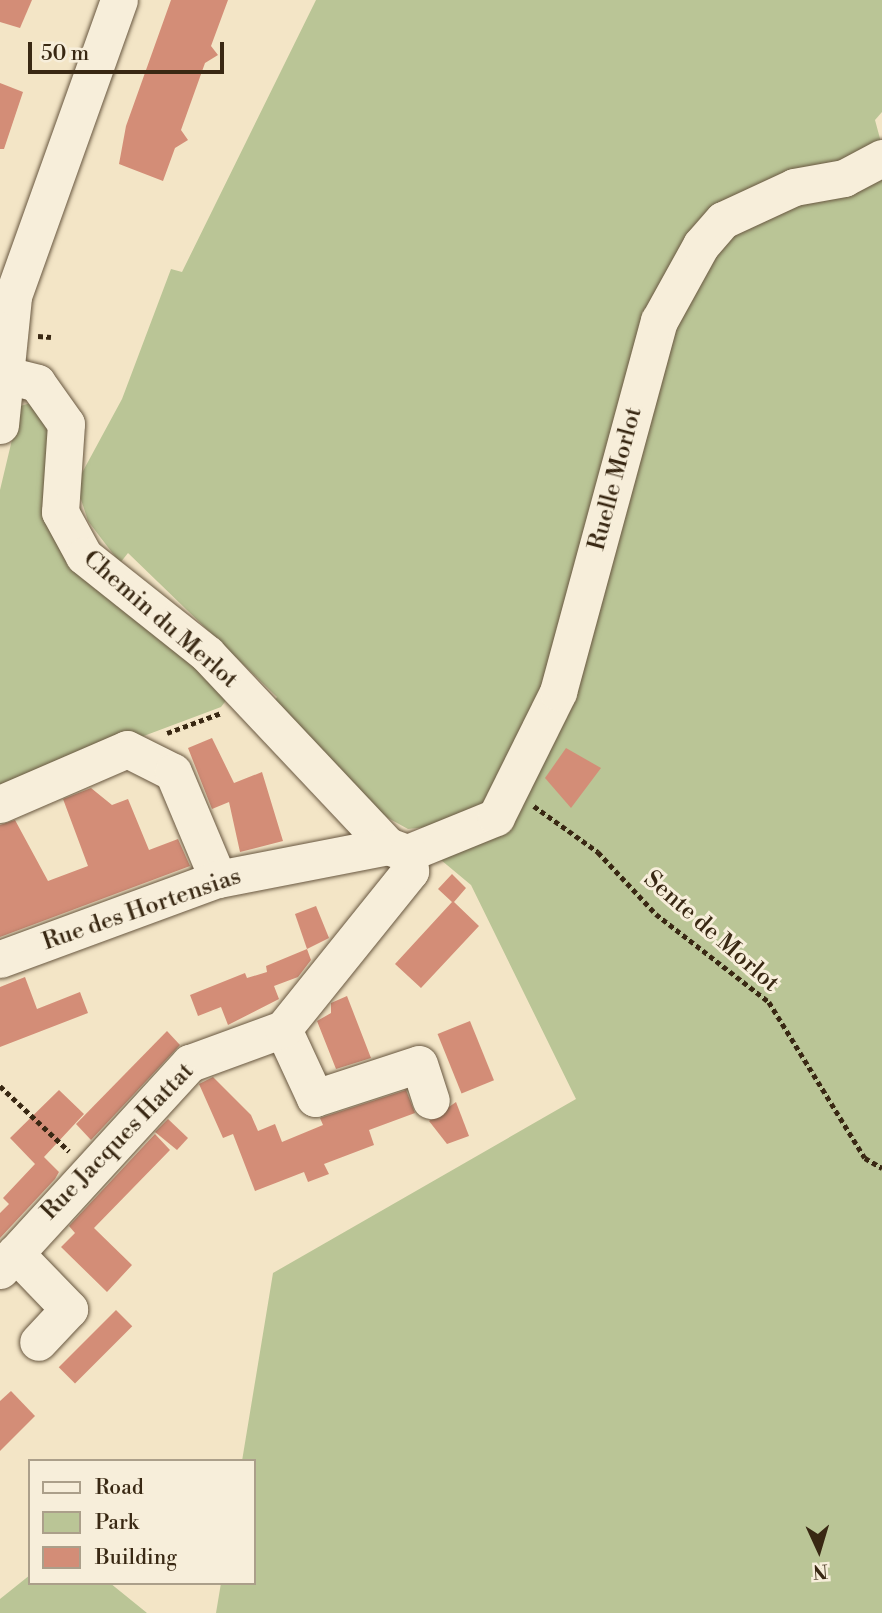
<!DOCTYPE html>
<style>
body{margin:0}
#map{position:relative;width:882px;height:1613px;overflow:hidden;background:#f3e5c6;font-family:"Libre Bodoni",serif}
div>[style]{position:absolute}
.green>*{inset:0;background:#bac596}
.building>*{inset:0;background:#d38d77;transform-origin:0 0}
.path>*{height:4.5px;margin-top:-2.25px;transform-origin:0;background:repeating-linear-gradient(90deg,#392813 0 5px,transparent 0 8.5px)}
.roads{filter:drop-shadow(0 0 2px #685740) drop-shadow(0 0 2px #685740)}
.minor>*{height:37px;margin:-18.5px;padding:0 18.5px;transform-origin:18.5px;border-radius:18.5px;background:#f7eeda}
span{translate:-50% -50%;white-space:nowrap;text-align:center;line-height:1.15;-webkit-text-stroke:6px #f7eeda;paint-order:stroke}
.street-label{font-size:24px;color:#392813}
.legend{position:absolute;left:28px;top:1459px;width:228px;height:126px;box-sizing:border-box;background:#f7eeda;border:2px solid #ab9f8a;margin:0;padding:9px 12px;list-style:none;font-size:21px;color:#392813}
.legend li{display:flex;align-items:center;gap:14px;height:35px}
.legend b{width:35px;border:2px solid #ab9f8a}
.north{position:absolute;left:784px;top:1515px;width:70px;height:70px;-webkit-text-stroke:5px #f7eeda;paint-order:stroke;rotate:176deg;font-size:19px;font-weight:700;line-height:28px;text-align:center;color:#392813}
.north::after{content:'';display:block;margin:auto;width:24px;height:32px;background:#392813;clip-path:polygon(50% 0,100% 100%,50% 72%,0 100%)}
.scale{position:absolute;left:28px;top:42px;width:196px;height:32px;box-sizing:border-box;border:4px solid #392813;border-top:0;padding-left:9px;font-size:21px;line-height:24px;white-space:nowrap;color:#392813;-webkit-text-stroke:5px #f7eeda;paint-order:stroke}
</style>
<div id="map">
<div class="green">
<i style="clip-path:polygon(316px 0,882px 0,882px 112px,875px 120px,882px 146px,708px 222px,671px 317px,726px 231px,882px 172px,882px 1613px,216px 1613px,221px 1583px,254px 1583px,254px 1461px,242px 1461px,273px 1273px,576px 1099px,471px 885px,441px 860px,437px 826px,408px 829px,348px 796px,266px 713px,277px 697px,128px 553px,120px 563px,88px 521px,76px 484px,122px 399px,171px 269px,182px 272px)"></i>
<i style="clip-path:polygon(42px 400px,56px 423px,49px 509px,231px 694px,221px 707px,45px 773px,0 800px,0 490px,20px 406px)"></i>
<i style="clip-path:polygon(30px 1575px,30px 1583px,110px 1583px,147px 1613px,0 1613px,0 1599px)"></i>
</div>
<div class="building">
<i style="clip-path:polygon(0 0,32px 0,20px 28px,0 22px)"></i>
<i style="clip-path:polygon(171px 0,228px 0,211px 46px,218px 55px,205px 63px,181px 130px,188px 140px,175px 148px,163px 181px,119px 164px,126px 126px)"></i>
<i style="clip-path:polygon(0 83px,23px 92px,4px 149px,0 149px)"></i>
<i style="clip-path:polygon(212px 738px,234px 783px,262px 772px,283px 841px,240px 852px,229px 802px,212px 809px,188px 748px)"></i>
<i style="clip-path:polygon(566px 748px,601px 768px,571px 808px,545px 778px)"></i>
<i style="clip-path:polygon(91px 788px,112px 805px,128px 799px,149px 850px,178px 839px,190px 866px,0 937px,0 825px,15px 820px,48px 881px,88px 866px,63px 799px)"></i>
<i style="clip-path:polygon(452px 874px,466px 888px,454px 902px,479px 926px,421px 988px,395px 964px,452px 902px,438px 889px)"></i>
<i style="clip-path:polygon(316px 906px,329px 938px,307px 949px,295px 914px)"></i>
<i style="clip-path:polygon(307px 949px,311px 960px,298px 977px,274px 986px,279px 999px,228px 1025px,221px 1007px,198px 1016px,190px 995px,245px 973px,247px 978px,267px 972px,266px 966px)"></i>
<i style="clip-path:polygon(25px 977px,37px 1009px,80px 992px,88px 1013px,0 1047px,0 987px)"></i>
<i style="clip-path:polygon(347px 996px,371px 1058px,336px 1069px,317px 1021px,331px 1013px,331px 1003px)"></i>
<i style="left:470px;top:1021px;width:64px;height:35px;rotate:68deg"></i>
<i style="clip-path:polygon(167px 1031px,180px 1045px,91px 1140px,76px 1124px)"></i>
<i style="clip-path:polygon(213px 1077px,251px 1115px,258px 1131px,275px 1124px,282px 1142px,323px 1125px,320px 1118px,406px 1090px,415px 1113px,369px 1130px,374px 1145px,324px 1164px,329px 1174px,308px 1182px,304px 1172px,255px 1191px,233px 1134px,223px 1138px,199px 1084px)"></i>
<i style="clip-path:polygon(59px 1090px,84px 1114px,44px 1157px,59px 1172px,55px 1179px,0 1238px,0 1213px,9px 1204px,3px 1198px,35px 1164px,10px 1138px)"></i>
<i style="clip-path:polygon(456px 1102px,469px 1136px,447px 1144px,429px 1121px)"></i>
<i style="clip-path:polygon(168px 1119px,188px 1138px,177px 1150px,155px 1132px)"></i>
<i style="clip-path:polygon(155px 1134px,170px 1150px,94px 1228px,132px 1265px,107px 1292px,61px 1247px,75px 1233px,69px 1226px)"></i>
<i style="left:116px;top:1310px;width:23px;height:81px;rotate:45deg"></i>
<i style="clip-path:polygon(11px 1391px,35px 1416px,0 1451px,0 1401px)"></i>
</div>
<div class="path">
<i style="left:38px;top:336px;width:13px;rotate:4deg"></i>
<i style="left:167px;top:733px;width:58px;rotate:-20.3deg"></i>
<i style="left:534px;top:806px;width:79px;rotate:35.7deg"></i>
<i style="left:598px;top:852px;width:85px;rotate:46.9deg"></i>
<i style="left:656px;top:914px;width:143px;rotate:37.9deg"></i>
<i style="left:769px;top:1002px;width:183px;rotate:58.4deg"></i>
<i style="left:865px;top:1158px;width:20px;rotate:30deg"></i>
<i style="left:0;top:1086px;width:95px;rotate:43.3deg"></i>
</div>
<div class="roads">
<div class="minor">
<i style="left:6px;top:375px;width:32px;rotate:14deg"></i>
<i style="left:37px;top:383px;width:50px;rotate:54.7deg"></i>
<i style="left:66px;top:424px;width:88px;rotate:93.9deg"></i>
<i style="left:60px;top:512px;width:50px;rotate:61.4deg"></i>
<i style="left:84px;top:556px;width:157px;rotate:38.5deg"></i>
<i style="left:207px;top:654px;width:264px;rotate:46.7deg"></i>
<i style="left:0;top:425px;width:130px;rotate:-84.2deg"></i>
<i style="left:13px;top:296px;width:314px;rotate:-70.3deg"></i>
<i style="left:0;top:804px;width:138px;rotate:-23.4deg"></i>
<i style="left:127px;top:749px;width:51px;rotate:26.6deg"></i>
<i style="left:173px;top:772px;width:116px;rotate:67.2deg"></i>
<i style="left:408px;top:853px;width:95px;rotate:-22.2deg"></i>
<i style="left:496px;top:817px;width:140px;rotate:-63.6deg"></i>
<i style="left:558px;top:692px;width:385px;rotate:-74.8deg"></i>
<i style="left:659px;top:321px;width:87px;rotate:-61.1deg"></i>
<i style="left:701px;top:245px;width:33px;rotate:-49deg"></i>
<i style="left:723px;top:220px;width:78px;rotate:-24.9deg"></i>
<i style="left:794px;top:187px;width:51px;rotate:-10.2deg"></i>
<i style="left:844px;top:178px;width:43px;rotate:-27.8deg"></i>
<i style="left:0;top:959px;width:232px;rotate:-20.2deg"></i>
<i style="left:218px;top:879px;width:173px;rotate:-11deg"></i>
<i style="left:388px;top:846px;width:17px;rotate:21deg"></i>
<i style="left:283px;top:1029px;width:76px;rotate:65.1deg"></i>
<i style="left:315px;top:1098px;width:109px;rotate:-18.1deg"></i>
<i style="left:419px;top:1064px;width:38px;rotate:72deg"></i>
<i style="left:15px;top:1253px;width:78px;rotate:46deg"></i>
<i style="left:69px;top:1309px;width:45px;rotate:133.2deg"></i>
<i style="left:0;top:1270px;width:281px;rotate:-47.5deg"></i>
<i style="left:190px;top:1063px;width:99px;rotate:-20.1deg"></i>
<i style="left:283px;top:1029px;width:203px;rotate:-51.2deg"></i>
<i style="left:410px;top:871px;width:18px;rotate:-96deg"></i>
</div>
</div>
<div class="street-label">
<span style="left:616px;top:479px;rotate:-75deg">Ruelle Morlot</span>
<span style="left:160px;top:620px;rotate:41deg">Chemin du Merlot</span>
<span style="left:142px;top:910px;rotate:-19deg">Rue des Hortensias</span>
<span style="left:711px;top:932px;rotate:41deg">Sente de Morlot</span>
<span style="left:118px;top:1142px;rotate:-46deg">Rue Jacques Hattat</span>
</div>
<ul class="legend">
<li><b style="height:9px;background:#f7eeda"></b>Road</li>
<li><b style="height:19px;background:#bac596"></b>Park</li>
<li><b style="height:19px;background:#d38d77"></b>Building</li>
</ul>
<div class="north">N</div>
<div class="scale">50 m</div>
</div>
